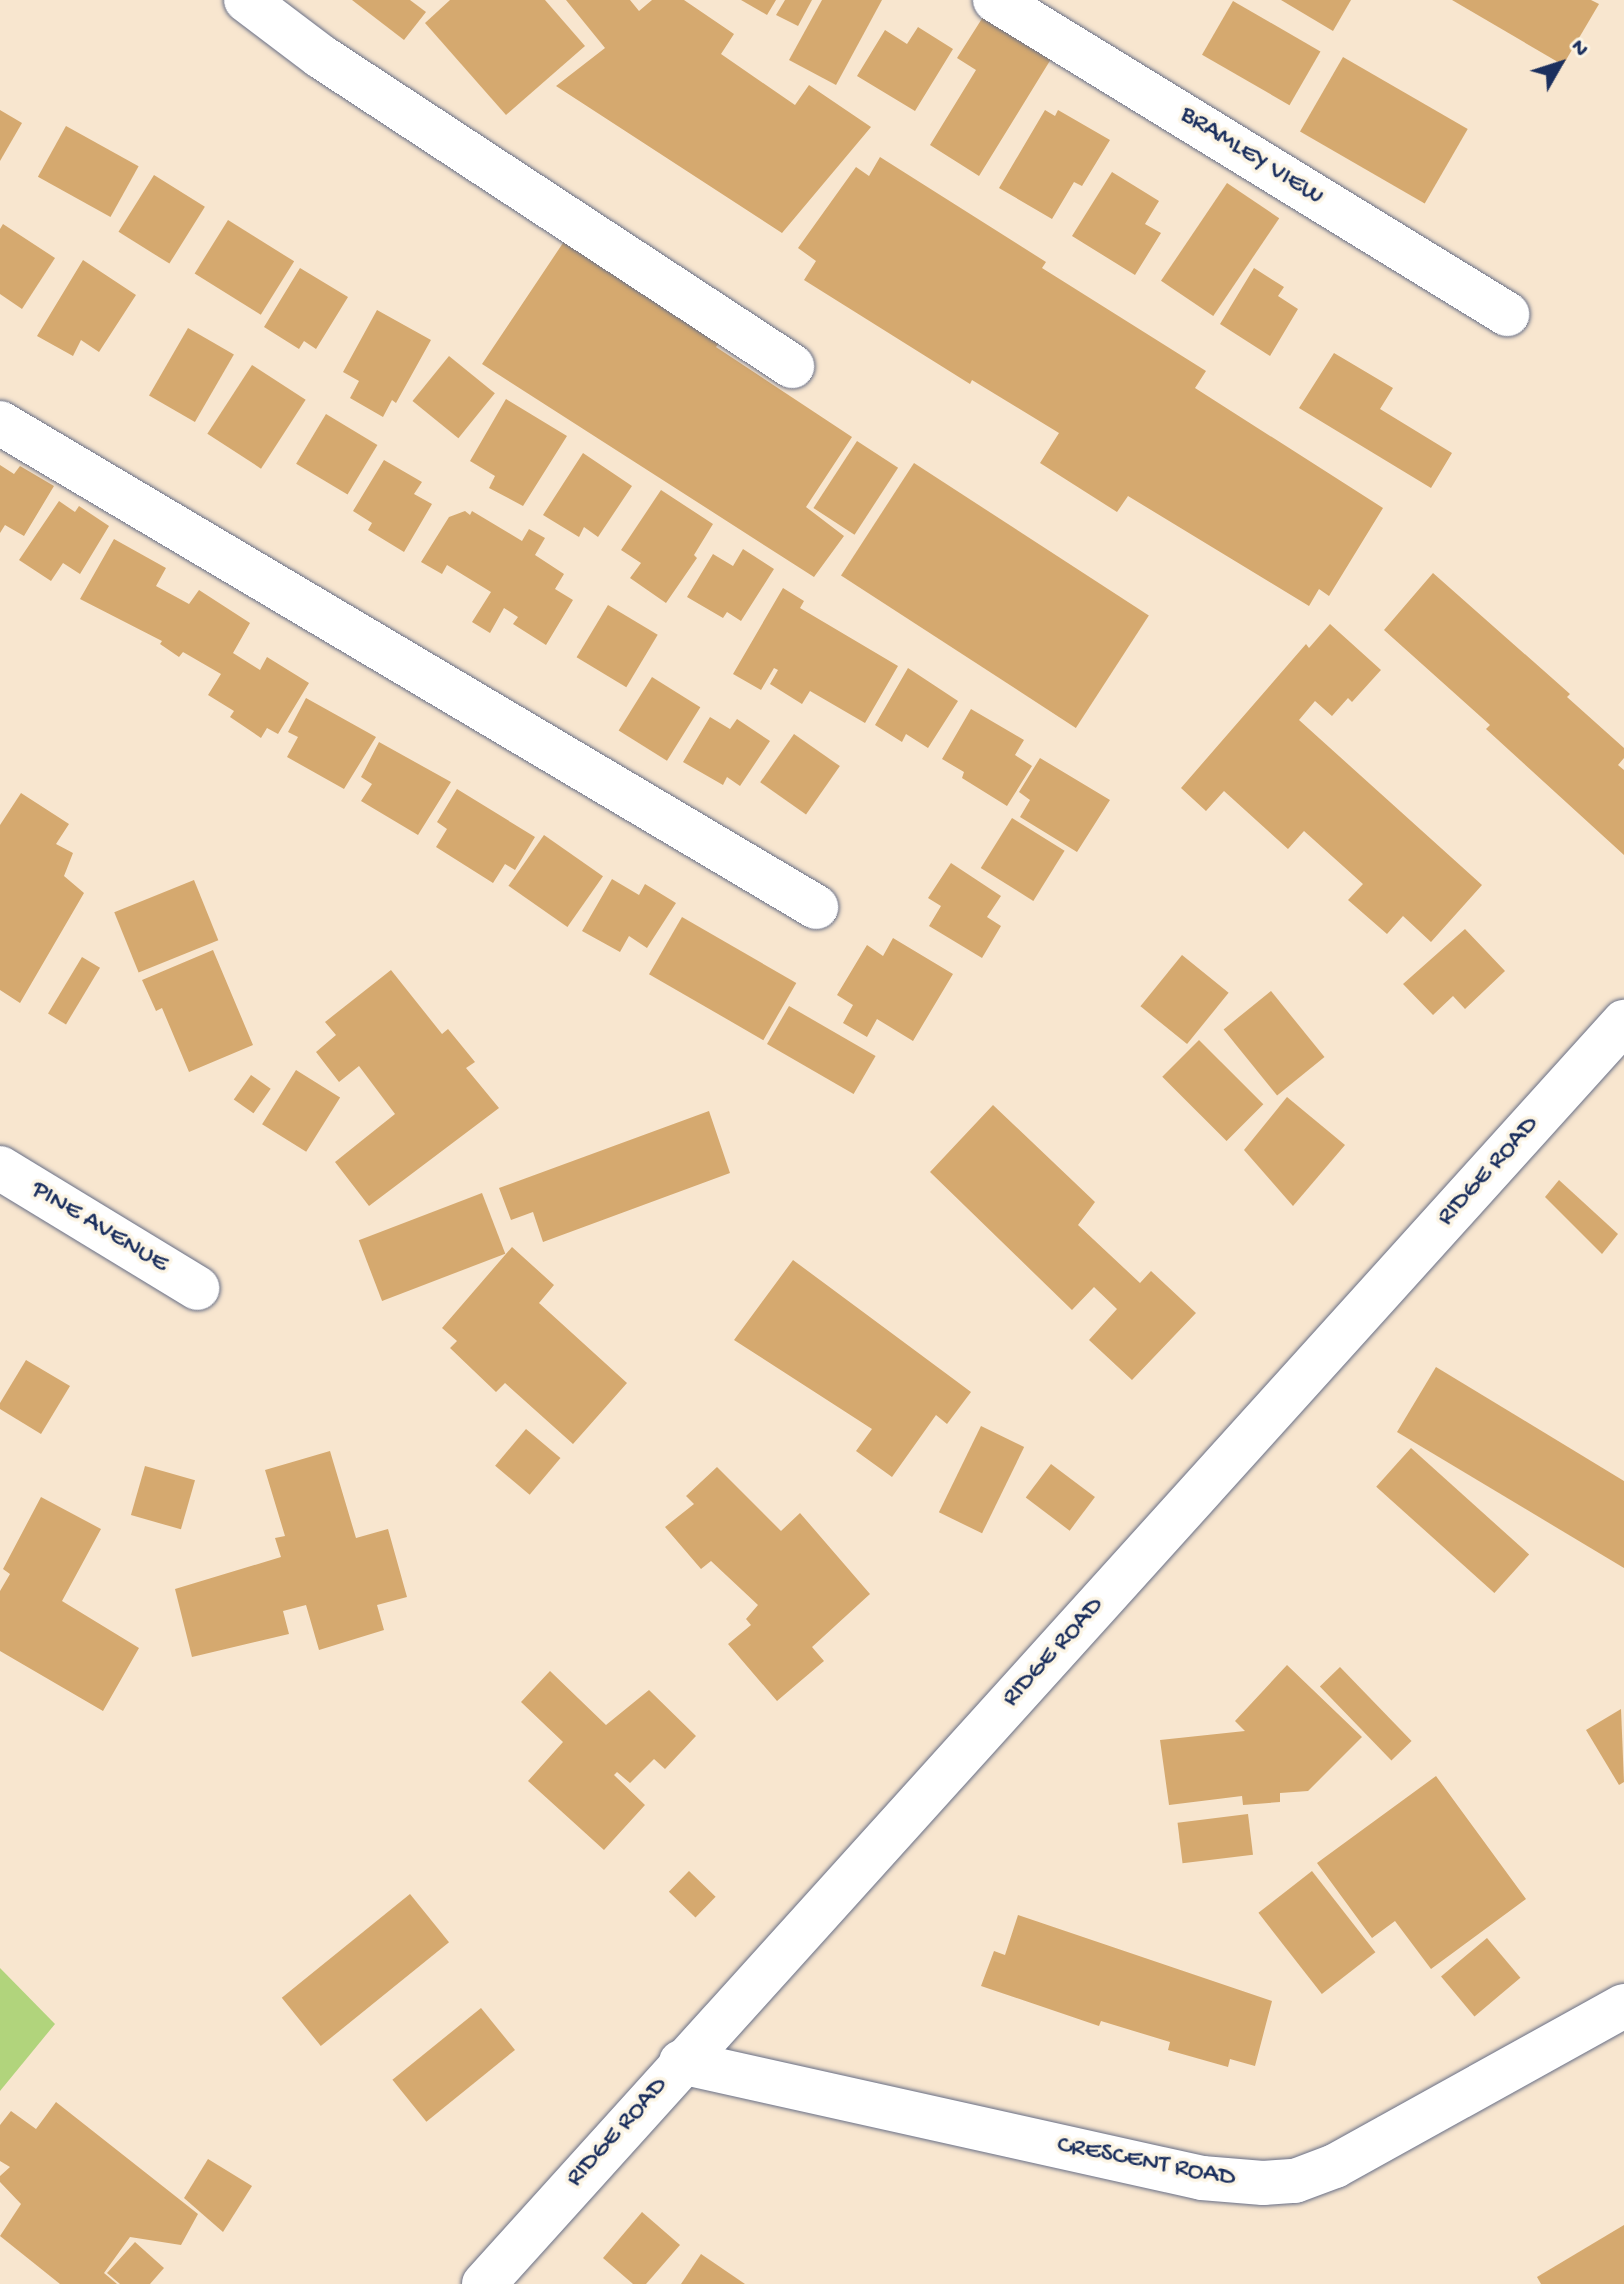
<!DOCTYPE html>
<style>
body{margin:0}
#map{position:relative;width:1624px;height:2284px;overflow:hidden;background:#f8e6cf;font-family:"Gochi Hand",sans-serif}
div>[style]{position:absolute}
.green>*{inset:0;background:#b1d47c}
.building>*{inset:0;background:#d5a96f;transform-origin:0 0}
.roads{filter:drop-shadow(0 0 2px #686f86) drop-shadow(0 0 2px #686f86)}
.minor>*{height:44px;margin:-22px;padding:0 22px;transform-origin:22px;border-radius:22px;background:#fff}
span{translate:-50% -50%;white-space:nowrap;text-align:center;line-height:1.15;-webkit-text-stroke:7px #fcf5e5;paint-order:stroke}
.street-label{font-size:26px;color:#1b2f5e}
.north{position:absolute;left:1520px;top:24px;width:80px;height:80px;-webkit-text-stroke:6px #fcf5e5;paint-order:stroke;rotate:51deg;font-size:22px;font-weight:700;line-height:32px;text-align:center;color:#1b2f5e}
.north::after{content:'';display:block;margin:auto;width:28px;height:36px;background:#1b2f5e;clip-path:polygon(50% 0,100% 100%,50% 72%,0 100%)}
</style>
<div id="map">
<div class="green">
<i style="clip-path:polygon(0 1968px,55px 2024px,0 2091px)"></i>
</div>
<div class="building">
<i style="clip-path:polygon(352px 0,410px 0,426px 12px,404px 40px)"></i>
<i style="clip-path:polygon(450px 0,545px 0,585px 46px,506px 115px,425px 23px)"></i>
<i style="clip-path:polygon(566px 0,630px 0,639px 11px,652px 0,684px 0,734px 34px,721px 54px,795px 105px,809px 85px,871px 127px,782px 233px,556px 86px,605px 48px)"></i>
<i style="clip-path:polygon(741px 0,776px 0,767px 15px)"></i>
<i style="clip-path:polygon(785px 0,812px 0,798px 26px,776px 15px)"></i>
<i style="clip-path:polygon(822px 0,882px 0,836px 85px,789px 60px)"></i>
<i style="clip-path:polygon(1281px 0,1351px 0,1333px 31px)"></i>
<i style="clip-path:polygon(1452px 0,1591px 0,1599px 4px,1563px 65px)"></i>
<i style="left:1233px;top:1px;width:101px;height:62px;rotate:30deg"></i>
<i style="clip-path:polygon(983px 17px,1051px 59px,979px 176px,930px 145px,976px 70px,957px 58px)"></i>
<i style="clip-path:polygon(918px 27px,953px 49px,915px 111px,857px 76px,885px 30px,907px 44px)"></i>
<i style="left:1343px;top:57px;width:144px;height:86px;rotate:30deg"></i>
<i style="clip-path:polygon(0 110px,22px 123px,0 161px)"></i>
<i style="clip-path:polygon(1045px 110px,1055px 116px,1058px 110px,1110px 140px,1082px 186px,1074px 182px,1052px 219px,999px 188px)"></i>
<i style="left:66px;top:126px;width:83px;height:58px;rotate:29deg"></i>
<i style="clip-path:polygon(880px 157px,1046px 262px,1042px 268px,1206px 371px,1195px 388px,1383px 508px,1329px 596px,1319px 589px,1309px 606px,1128px 496px,1117px 512px,1040px 463px,1059px 433px,972px 380px,970px 384px,804px 280px,816px 261px,798px 248px,856px 167px,869px 176px)"></i>
<i style="clip-path:polygon(1112px 172px,1159px 201px,1145px 224px,1161px 233px,1135px 275px,1072px 236px)"></i>
<i style="left:154px;top:175px;width:60px;height:67px;rotate:32deg"></i>
<i style="left:1227px;top:183px;width:63px;height:118px;rotate:34deg"></i>
<i style="left:228px;top:220px;width:78px;height:63px;rotate:32deg"></i>
<i style="clip-path:polygon(3px 224px,55px 258px,22px 309px,0 294px,0 229px)"></i>
<i style="clip-path:polygon(569px 234px,724px 336px,716px 347px,852px 437px,806px 507px,844px 536px,814px 577px,482px 364px)"></i>
<i style="clip-path:polygon(83px 260px,136px 295px,99px 352px,81px 340px,73px 356px,37px 336px)"></i>
<i style="clip-path:polygon(300px 268px,348px 297px,316px 349px,304px 341px,299px 349px,264px 327px)"></i>
<i style="clip-path:polygon(1254px 268px,1284px 287px,1278px 296px,1298px 309px,1270px 356px,1220px 324px)"></i>
<i style="clip-path:polygon(377px 310px,431px 340px,396px 403px,392px 400px,383px 417px,350px 398px,359px 381px,343px 372px)"></i>
<i style="left:188px;top:328px;width:53px;height:78px;rotate:30deg"></i>
<i style="clip-path:polygon(1334px 353px,1393px 388px,1380px 409px,1452px 453px,1431px 488px,1299px 408px)"></i>
<i style="left:449px;top:356px;width:59px;height:58px;rotate:39deg"></i>
<i style="left:252px;top:365px;width:64px;height:82px;rotate:33deg"></i>
<i style="clip-path:polygon(506px 399px,567px 436px,523px 506px,489px 488px,495px 476px,470px 461px)"></i>
<i style="left:326px;top:414px;width:60px;height:58px;rotate:31deg"></i>
<i style="left:857px;top:441px;width:49px;height:80px;rotate:33deg"></i>
<i style="clip-path:polygon(583px 453px,632px 486px,598px 537px,584px 527px,579px 537px,543px 515px)"></i>
<i style="clip-path:polygon(384px 460px,422px 482px,414px 494px,432px 504px,404px 552px,368px 530px,372px 523px,353px 511px)"></i>
<i style="left:914px;top:463px;width:280px;height:134px;rotate:33deg"></i>
<i style="clip-path:polygon(0 465px,14px 474px,20px 466px,54px 486px,24px 536px,5px 525px,0 533px)"></i>
<i style="clip-path:polygon(661px 490px,713px 524px,694px 555px,697px 558px,666px 603px,630px 578px,641px 563px,621px 550px)"></i>
<i style="clip-path:polygon(59px 501px,75px 512px,79px 506px,109px 526px,80px 574px,63px 563px,51px 581px,19px 560px)"></i>
<i style="clip-path:polygon(465px 511px,470px 515px,472px 511px,522px 541px,529px 529px,545px 538px,535px 555px,564px 574px,555px 589px,573px 600px,546px 645px,513px 624px,518px 617px,504px 608px,490px 633px,472px 622px,491px 592px,447px 565px,442px 574px,421px 562px,449px 517px)"></i>
<i style="clip-path:polygon(114px 539px,166px 568px,156px 586px,189px 604px,199px 590px,250px 623px,233px 653px,260px 670px,267px 657px,309px 683px,278px 734px,267px 728px,261px 738px,230px 717px,234px 711px,208px 695px,221px 674px,183px 652px,179px 657px,160px 644px,162px 641px,80px 599px)"></i>
<i style="clip-path:polygon(743px 549px,774px 569px,741px 621px,727px 612px,723px 618px,687px 597px,713px 554px,733px 566px)"></i>
<i style="clip-path:polygon(1433px 573px,1570px 694px,1567px 697px,1624px 748px,1624px 758px,1618px 765px,1624px 770px,1624px 855px,1486px 729px,1490px 725px,1384px 630px)"></i>
<i style="clip-path:polygon(783px 588px,804px 601px,800px 608px,898px 666px,865px 723px,810px 691px,802px 704px,770px 684px,778px 670px,774px 668px,761px 690px,733px 674px)"></i>
<i style="left:608px;top:605px;width:58px;height:61px;rotate:31deg"></i>
<i style="clip-path:polygon(1330px 624px,1381px 670px,1352px 702px,1348px 698px,1332px 716px,1315px 701px,1299px 720px,1482px 885px,1431px 942px,1403px 916px,1387px 934px,1348px 900px,1363px 884px,1304px 831px,1288px 849px,1224px 791px,1206px 811px,1181px 788px,1306px 644px,1309px 648px)"></i>
<i style="clip-path:polygon(908px 668px,958px 701px,928px 748px,906px 734px,902px 742px,875px 725px)"></i>
<i style="left:652px;top:677px;width:57px;height:63px;rotate:32deg"></i>
<i style="clip-path:polygon(306px 698px,376px 737px,344px 789px,287px 757px,298px 737px,288px 732px)"></i>
<i style="clip-path:polygon(971px 709px,1024px 740px,1015px 755px,1032px 766px,1007px 806px,962px 778px,964px 772px,942px 759px)"></i>
<i style="clip-path:polygon(710px 717px,730px 729px,737px 719px,770px 741px,740px 786px,727px 777px,723px 785px,683px 762px)"></i>
<i style="left:794px;top:734px;width:56px;height:59px;rotate:35deg"></i>
<i style="clip-path:polygon(379px 742px,451px 782px,418px 835px,361px 801px,372px 784px,361px 777px)"></i>
<i style="clip-path:polygon(1040px 758px,1110px 800px,1077px 852px,1020px 817px,1030px 800px,1019px 792px)"></i>
<i style="clip-path:polygon(457px 789px,535px 837px,515px 870px,505px 864px,493px 883px,436px 847px,447px 829px,437px 822px)"></i>
<i style="clip-path:polygon(21px 793px,69px 824px,56px 844px,73px 853px,64px 876px,84px 893px,20px 1003px,0 990px,0 825px)"></i>
<i style="left:1012px;top:818px;width:62px;height:59px;rotate:32deg"></i>
<i style="left:544px;top:835px;width:72px;height:62px;rotate:35deg"></i>
<i style="clip-path:polygon(951px 863px,1001px 896px,987px 917px,1001px 926px,982px 958px,929px 926px,941px 906px,928px 898px)"></i>
<i style="clip-path:polygon(612px 879px,639px 895px,645px 884px,676px 903px,647px 948px,629px 936px,620px 952px,582px 931px)"></i>
<i style="left:194px;top:880px;width:65px;height:86px;rotate:68deg"></i>
<i style="left:682px;top:917px;width:132px;height:66px;rotate:30deg"></i>
<i style="clip-path:polygon(1465px 929px,1505px 971px,1465px 1009px,1453px 996px,1433px 1015px,1403px 984px)"></i>
<i style="clip-path:polygon(893px 938px,953px 974px,913px 1041px,877px 1019px,867px 1037px,843px 1023px,853px 1005px,837px 995px,867px 945px,883px 956px)"></i>
<i style="clip-path:polygon(213px 950px,253px 1045px,189px 1072px,162px 1008px,156px 1011px,142px 980px)"></i>
<i style="left:1182px;top:955px;width:60px;height:66px;rotate:39deg"></i>
<i style="left:82px;top:957px;width:21px;height:66px;rotate:31deg"></i>
<i style="clip-path:polygon(391px 970px,442px 1034px,448px 1029px,475px 1062px,466px 1068px,499px 1108px,369px 1206px,335px 1162px,395px 1114px,359px 1066px,339px 1082px,316px 1052px,336px 1035px,325px 1022px)"></i>
<i style="left:1271px;top:991px;width:85px;height:61px;rotate:51deg"></i>
<i style="left:789px;top:1006px;width:100px;height:44px;rotate:30deg"></i>
<i style="left:1199px;top:1040px;width:91px;height:52px;rotate:45deg"></i>
<i style="left:296px;top:1070px;width:52px;height:64px;rotate:32deg"></i>
<i style="left:251px;top:1075px;width:24px;height:30px;rotate:35deg"></i>
<i style="clip-path:polygon(1287px 1097px,1345px 1145px,1293px 1206px,1244px 1150px)"></i>
<i style="clip-path:polygon(993px 1105px,1095px 1202px,1078px 1225px,1140px 1283px,1151px 1271px,1196px 1313px,1132px 1380px,1089px 1340px,1117px 1309px,1094px 1287px,1072px 1310px,930px 1172px)"></i>
<i style="clip-path:polygon(709px 1111px,730px 1173px,543px 1242px,533px 1212px,511px 1220px,499px 1188px)"></i>
<i style="clip-path:polygon(1559px 1180px,1618px 1234px,1602px 1254px,1545px 1197px)"></i>
<i style="left:482px;top:1193px;width:65px;height:132px;rotate:69deg"></i>
<i style="clip-path:polygon(512px 1247px,554px 1285px,539px 1303px,627px 1383px,573px 1444px,505px 1383px,496px 1392px,450px 1348px,457px 1341px,442px 1328px)"></i>
<i style="clip-path:polygon(793px 1260px,971px 1392px,947px 1424px,936px 1415px,892px 1477px,856px 1451px,872px 1429px,734px 1340px)"></i>
<i style="clip-path:polygon(26px 1360px,70px 1386px,41px 1434px,0 1409px,0 1403px)"></i>
<i style="clip-path:polygon(1436px 1367px,1624px 1481px,1624px 1568px,1397px 1432px)"></i>
<i style="left:981px;top:1426px;width:48px;height:96px;rotate:26deg"></i>
<i style="left:526px;top:1429px;width:45px;height:48px;rotate:40deg"></i>
<i style="left:1411px;top:1448px;width:159px;height:52px;rotate:42deg"></i>
<i style="clip-path:polygon(330px 1451px,356px 1538px,388px 1529px,407px 1597px,377px 1605px,384px 1630px,319px 1650px,306px 1605px,283px 1611px,289px 1634px,192px 1657px,175px 1589px,281px 1557px,275px 1538px,285px 1536px,265px 1470px)"></i>
<i style="left:1051px;top:1464px;width:55px;height:42px;rotate:37deg"></i>
<i style="left:145px;top:1466px;width:52px;height:51px;rotate:16deg"></i>
<i style="clip-path:polygon(717px 1467px,781px 1531px,800px 1513px,870px 1594px,812px 1647px,824px 1661px,777px 1701px,728px 1644px,751px 1625px,746px 1619px,758px 1605px,711px 1561px,701px 1569px,665px 1527px,694px 1504px,686px 1496px)"></i>
<i style="clip-path:polygon(41px 1497px,101px 1529px,62px 1601px,139px 1648px,103px 1711px,0 1651px,0 1591px,10px 1574px,3px 1569px)"></i>
<i style="clip-path:polygon(1287px 1665px,1362px 1737px,1308px 1791px,1280px 1793px,1280px 1802px,1243px 1805px,1242px 1796px,1169px 1805px,1160px 1740px,1245px 1731px,1235px 1721px)"></i>
<i style="left:1340px;top:1667px;width:103px;height:28px;rotate:46deg"></i>
<i style="clip-path:polygon(550px 1671px,606px 1725px,649px 1690px,696px 1736px,665px 1769px,654px 1759px,630px 1783px,617px 1772px,614px 1775px,645px 1805px,604px 1850px,528px 1781px,563px 1742px,521px 1702px)"></i>
<i style="clip-path:polygon(1621px 1709px,1624px 1782px,1619px 1785px,1586px 1730px)"></i>
<i style="clip-path:polygon(1436px 1776px,1526px 1899px,1431px 1969px,1395px 1921px,1372px 1938px,1317px 1863px)"></i>
<i style="left:1248px;top:1814px;width:41px;height:71px;rotate:83deg"></i>
<i style="left:689px;top:1871px;width:37px;height:29px;rotate:44deg"></i>
<i style="left:1312px;top:1871px;width:103px;height:68px;rotate:52deg"></i>
<i style="left:410px;top:1894px;width:62px;height:165px;rotate:51deg"></i>
<i style="clip-path:polygon(1018px 1915px,1272px 2001px,1255px 2066px,1230px 2059px,1228px 2067px,1168px 2050px,1170px 2042px,1101px 2021px,1099px 2026px,981px 1986px,994px 1951px,1005px 1955px)"></i>
<i style="left:1487px;top:1938px;width:52px;height:60px;rotate:50deg"></i>
<i style="left:481px;top:2008px;width:54px;height:114px;rotate:51deg"></i>
<i style="clip-path:polygon(56px 2102px,198px 2214px,181px 2245px,130px 2237px,104px 2273px,117px 2284px,60px 2284px,0 2236px,21px 2204px,0 2182px,0 2176px,10px 2167px,0 2161px,0 2125px,11px 2111px,36px 2129px)"></i>
<i style="clip-path:polygon(208px 2159px,252px 2186px,223px 2232px,184px 2198px)"></i>
<i style="clip-path:polygon(642px 2212px,680px 2245px,646px 2284px,633px 2284px,603px 2258px)"></i>
<i style="clip-path:polygon(1624px 2225px,1624px 2284px,1541px 2284px,1537px 2277px)"></i>
<i style="clip-path:polygon(135px 2242px,164px 2268px,150px 2284px,120px 2284px,107px 2273px)"></i>
<i style="clip-path:polygon(701px 2254px,745px 2284px,681px 2284px)"></i>
</div>
<div class="roads">
<div class="minor">
<i style="left:246px;top:0;width:93px;rotate:37.1deg"></i>
<i style="left:320px;top:56px;width:565px;rotate:33.3deg"></i>
<i style="left:995px;top:0;width:601px;rotate:31.52deg"></i>
<i style="left:0;top:423px;width:949px;rotate:30.67deg"></i>
<i style="left:0;top:1168px;width:231px;rotate:31.3deg"></i>
<i style="left:681px;top:2062px;width:534px;rotate:12.55deg"></i>
<i style="left:1202px;top:2178px;width:61px;rotate:4.7deg"></i>
<i style="left:1263px;top:2183px;width:32px;rotate:-4deg"></i>
<i style="left:1295px;top:2181px;width:43px;rotate:-20.6deg"></i>
<i style="left:1335px;top:2166px;width:330px;rotate:-29deg"></i>
<i style="left:484px;top:2284px;width:1701px;rotate:-47.91deg"></i>
</div>
</div>
<div class="street-label">
<span style="left:1251px;top:157px;rotate:32deg">BRAMLEY VIEW</span>
<span style="left:1489px;top:1172px;rotate:-48deg">RIDGE ROAD</span>
<span style="left:99px;top:1228px;rotate:31deg">PINE AVENUE</span>
<span style="left:1054px;top:1653px;rotate:-48deg">RIDGE ROAD</span>
<span style="left:618px;top:2133px;rotate:-48deg">RIDGE ROAD</span>
<span style="left:1146px;top:2163px;rotate:11deg">CRESCENT ROAD</span>
</div>
<div class="north">N</div>
</div>
